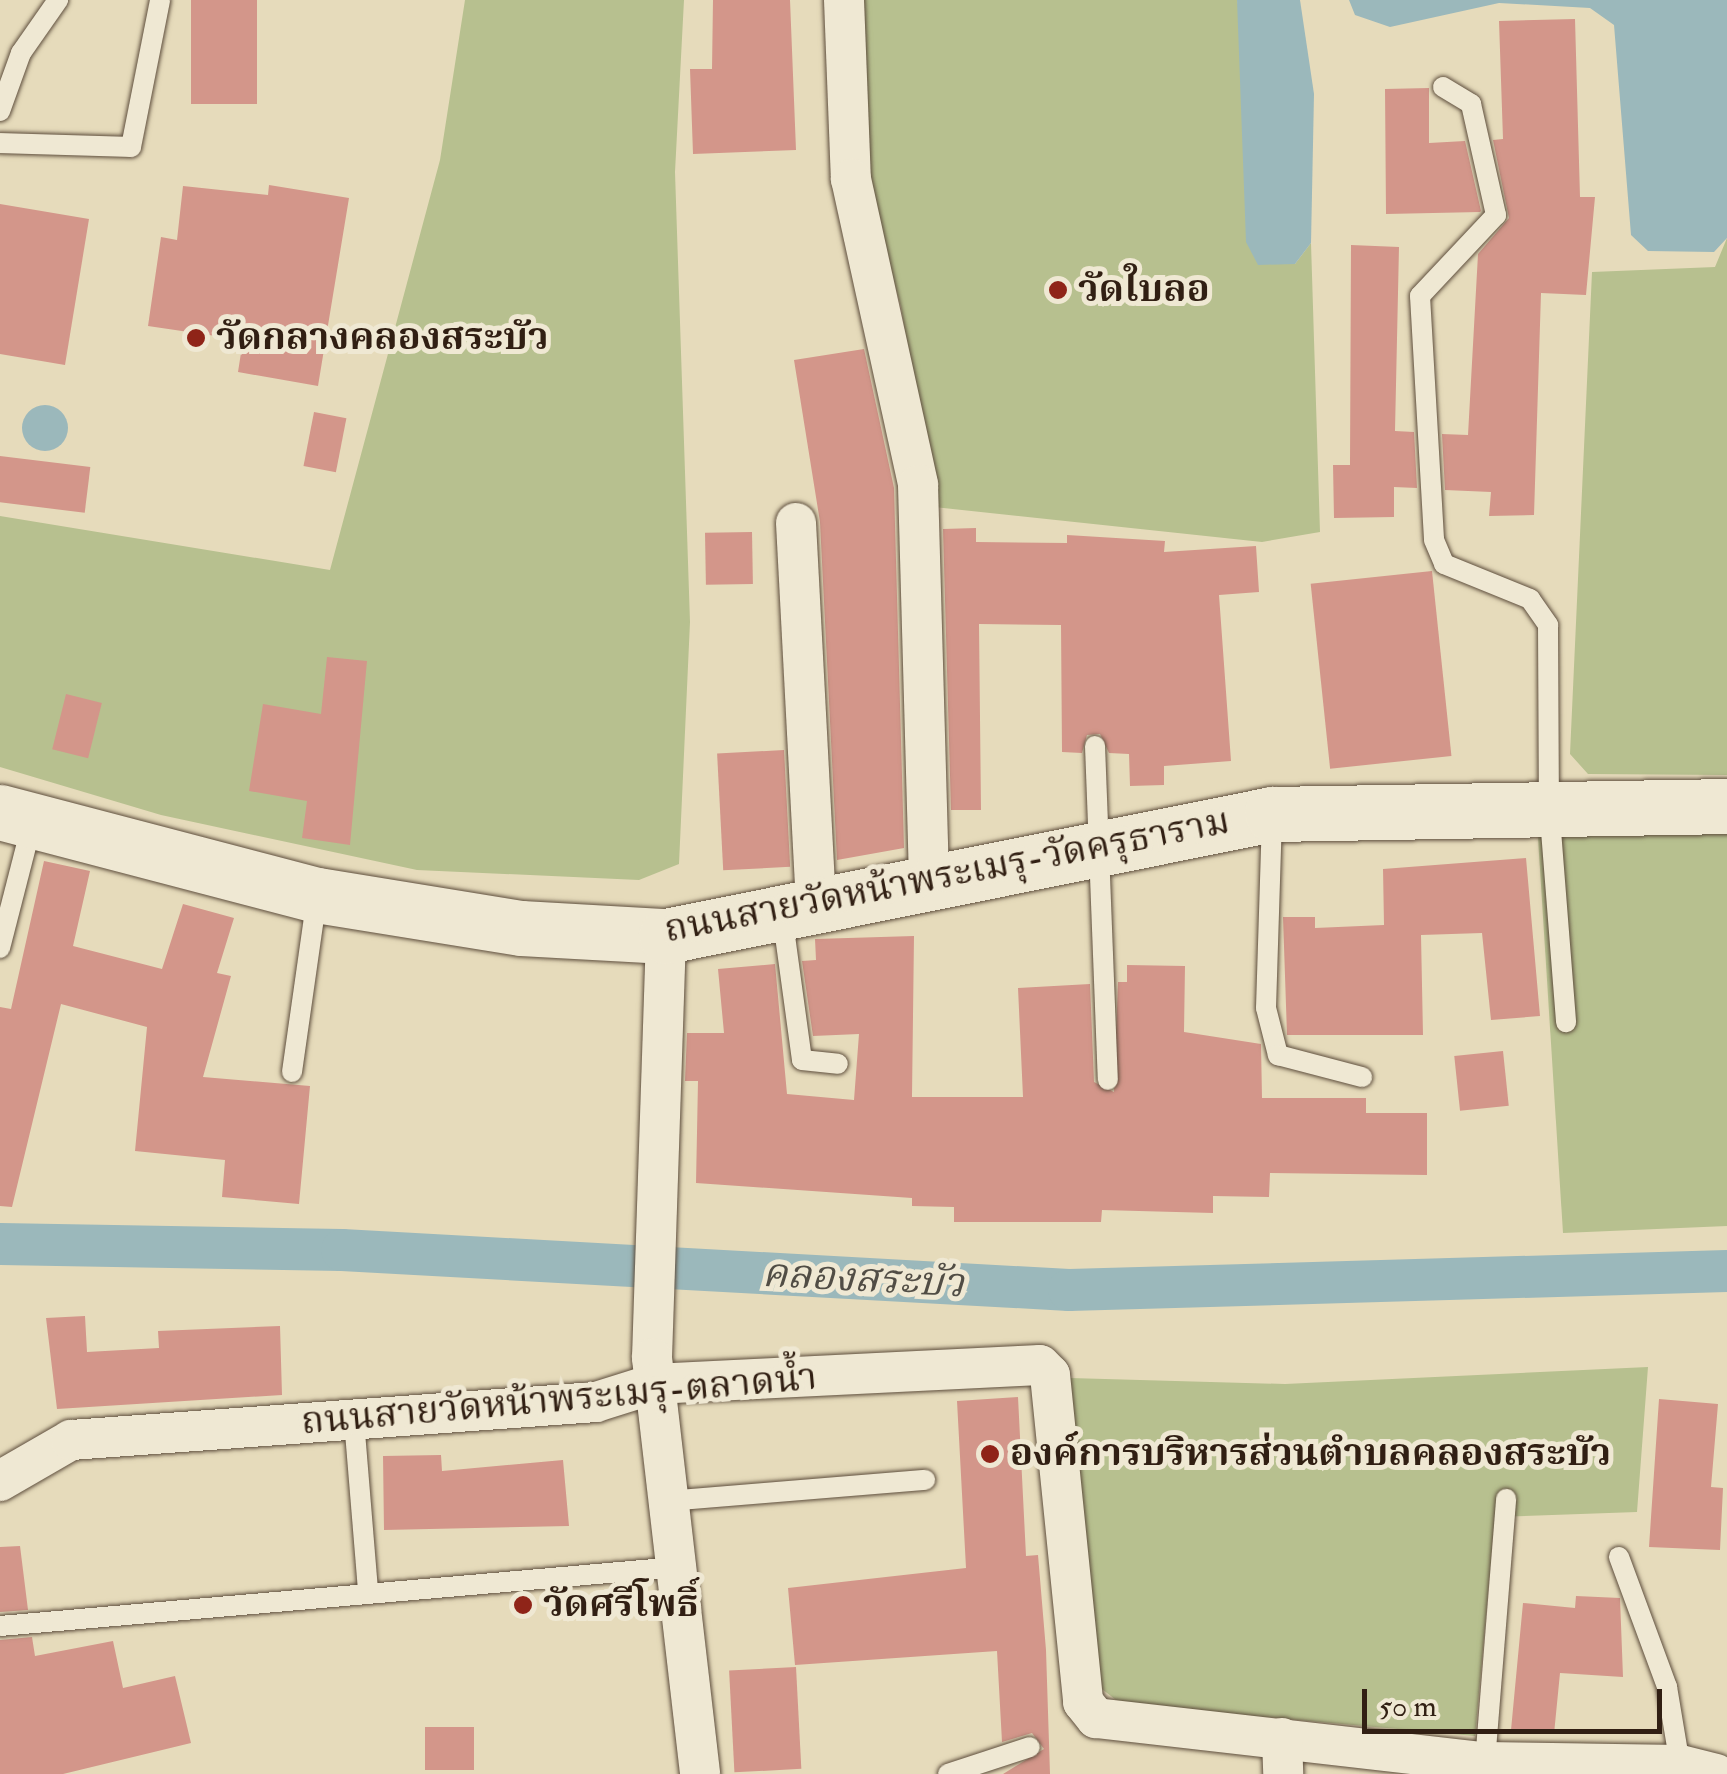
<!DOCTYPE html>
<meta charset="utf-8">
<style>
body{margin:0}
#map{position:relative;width:1727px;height:1774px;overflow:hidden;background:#e6dbbb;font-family:"IM FELL Double Pica","Noto Serif Thai",serif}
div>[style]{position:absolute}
.green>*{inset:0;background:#b7c08f}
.water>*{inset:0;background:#9bb8bb}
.round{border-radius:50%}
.canal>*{height:42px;margin:-21px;padding:0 21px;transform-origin:21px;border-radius:21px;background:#9bb8bb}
.building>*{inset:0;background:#d3968a;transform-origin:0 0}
.roads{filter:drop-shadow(0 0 2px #5e4e3d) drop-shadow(0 0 2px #5e4e3d)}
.lane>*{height:20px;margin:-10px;padding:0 10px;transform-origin:10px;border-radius:10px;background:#efe8d3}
.street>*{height:40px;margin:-20px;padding:0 20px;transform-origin:20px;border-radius:20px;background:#efe8d3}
.secondary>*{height:55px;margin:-27.5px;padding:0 27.5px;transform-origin:27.5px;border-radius:27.5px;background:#efe8d3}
.dots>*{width:28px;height:28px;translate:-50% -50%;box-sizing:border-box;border:5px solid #efe8d3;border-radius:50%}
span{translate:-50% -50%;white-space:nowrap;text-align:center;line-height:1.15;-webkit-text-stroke:10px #efe8d3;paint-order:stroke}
.poi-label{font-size:38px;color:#311f13;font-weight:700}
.left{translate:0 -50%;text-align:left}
.street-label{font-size:38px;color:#311f13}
.water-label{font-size:40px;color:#514d45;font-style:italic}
.scale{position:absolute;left:1362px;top:1689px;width:300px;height:45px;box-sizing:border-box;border:5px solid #311f13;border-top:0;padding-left:12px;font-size:30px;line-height:35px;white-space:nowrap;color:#311f13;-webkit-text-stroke:8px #efe8d3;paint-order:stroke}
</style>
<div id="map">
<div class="green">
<i style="clip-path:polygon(465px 0,684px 0,675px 172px,690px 622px,679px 864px,639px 880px,417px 870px,161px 815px,0 767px,0 516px,330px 570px,440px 160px)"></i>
<i style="clip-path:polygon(861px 0,1237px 0,1295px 264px,1311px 243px,1320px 532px,1262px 542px,934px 507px,901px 307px,865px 176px)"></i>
<i style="clip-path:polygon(1727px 238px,1727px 775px,1588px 774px,1570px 754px,1592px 272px,1715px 267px)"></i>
<i style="clip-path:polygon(1537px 822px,1727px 823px,1727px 1226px,1563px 1233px)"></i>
<i style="clip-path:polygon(1648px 1367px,1637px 1512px,1495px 1517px,1475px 1736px,1121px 1704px,1097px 1685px,1070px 1378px,1285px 1384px)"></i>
</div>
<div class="water">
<i style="clip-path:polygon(1237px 0,1300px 0,1314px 94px,1311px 243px,1295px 264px,1258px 265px,1246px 242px)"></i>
<i style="clip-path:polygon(1349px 0,1727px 0,1727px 238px,1714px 252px,1648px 251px,1631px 235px,1614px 25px,1590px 8px,1499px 3px,1390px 27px,1355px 15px)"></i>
<i class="round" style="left:22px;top:405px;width:46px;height:46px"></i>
</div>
<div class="canal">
<i style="left:0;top:1244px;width:342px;rotate:1deg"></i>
<i style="left:342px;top:1250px;width:728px;rotate:3.15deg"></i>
<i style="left:1069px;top:1290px;width:658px;rotate:-1.65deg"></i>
</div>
<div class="building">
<i style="left:191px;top:0;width:66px;height:104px"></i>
<i style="clip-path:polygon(713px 0,790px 0,796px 150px,693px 154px,690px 69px,712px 69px)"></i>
<i style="clip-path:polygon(1575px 19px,1580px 197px,1595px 197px,1586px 295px,1541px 293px,1534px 515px,1489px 516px,1491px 492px,1445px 490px,1442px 434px,1468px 435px,1478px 254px,1509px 218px,1493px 140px,1503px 139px,1499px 21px)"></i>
<i style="clip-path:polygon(1429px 88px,1429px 143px,1465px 141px,1481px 211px,1480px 212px,1386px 214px,1385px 89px)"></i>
<i style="clip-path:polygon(269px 185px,349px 198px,318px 386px,238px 372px,243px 340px,148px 326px,161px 237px,177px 240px,183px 186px,268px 195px)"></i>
<i style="clip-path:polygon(0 204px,89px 219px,65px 365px,0 354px)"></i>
<i style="clip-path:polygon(1351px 245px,1399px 247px,1395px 431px,1414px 432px,1417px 488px,1394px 487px,1394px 517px,1334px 518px,1333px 465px,1350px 465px)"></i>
<i style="clip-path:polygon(864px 349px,894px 488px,904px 848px,837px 860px,820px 522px,794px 360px)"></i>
<i style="left:314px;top:412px;width:33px;height:55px;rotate:11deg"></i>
<i style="left:0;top:456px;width:91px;height:46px;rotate:7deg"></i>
<i style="clip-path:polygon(976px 528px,976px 542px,1067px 543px,1067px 535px,1165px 541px,1164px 552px,1256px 546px,1259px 592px,1219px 595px,1231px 761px,1164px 766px,1164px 785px,1130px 786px,1129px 754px,1109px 753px,1100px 734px,1087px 735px,1082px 753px,1062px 752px,1061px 625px,979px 624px,981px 810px,951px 810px,943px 529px)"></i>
<i style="left:752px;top:532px;width:52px;height:47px;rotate:89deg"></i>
<i style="left:1432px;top:571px;width:186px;height:122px;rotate:84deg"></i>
<i style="clip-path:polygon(327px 657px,367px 661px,350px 845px,302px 838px,307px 801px,249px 791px,263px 704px,321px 714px)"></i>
<i style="left:66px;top:694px;width:37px;height:57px;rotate:14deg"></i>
<i style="left:784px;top:750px;width:117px;height:67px;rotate:87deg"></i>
<i style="clip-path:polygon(1526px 858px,1540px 1016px,1491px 1020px,1482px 933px,1421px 935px,1423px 1035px,1287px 1035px,1283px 917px,1315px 917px,1315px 928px,1384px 925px,1383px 869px)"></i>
<i style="clip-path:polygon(44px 861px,90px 871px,73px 946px,162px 969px,183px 904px,234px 918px,217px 973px,231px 976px,203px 1077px,310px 1086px,299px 1204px,222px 1197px,225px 1160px,135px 1151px,147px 1027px,61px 1004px,12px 1207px,0 1206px,0 1007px,11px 1009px)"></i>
<i style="clip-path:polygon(914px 936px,912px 1097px,1023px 1097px,1018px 988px,1090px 984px,1094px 1082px,1114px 1092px,1118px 982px,1127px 982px,1127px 965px,1185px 966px,1184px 1032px,1261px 1044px,1262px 1098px,1366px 1098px,1366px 1113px,1427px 1113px,1427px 1175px,1270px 1173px,1269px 1197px,1213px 1196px,1213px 1213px,1102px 1210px,1101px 1222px,954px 1222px,954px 1207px,912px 1206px,912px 1198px,696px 1183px,698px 1081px,685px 1081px,687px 1033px,724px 1033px,718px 969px,775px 964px,787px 1094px,854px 1100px,859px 1034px,813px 1036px,802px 961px,816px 960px,815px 939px)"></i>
<i style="left:1503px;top:1051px;width:55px;height:49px;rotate:84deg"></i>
<i style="clip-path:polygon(85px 1316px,87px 1352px,159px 1348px,158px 1331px,280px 1326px,282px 1395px,57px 1409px,46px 1318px)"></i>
<i style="clip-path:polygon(1018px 1397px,1026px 1556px,1038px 1555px,1046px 1650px,1050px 1774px,1003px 1774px,1044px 1749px,1032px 1733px,1002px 1742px,997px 1651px,795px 1665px,788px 1588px,966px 1568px,957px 1401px)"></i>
<i style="clip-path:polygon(1659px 1399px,1718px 1404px,1711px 1487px,1723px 1488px,1720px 1550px,1649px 1547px)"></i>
<i style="clip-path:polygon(441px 1455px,442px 1471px,563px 1460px,569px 1526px,384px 1530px,383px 1456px)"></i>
<i style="clip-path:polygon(20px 1546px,28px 1610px,0 1612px,0 1547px)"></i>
<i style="clip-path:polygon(1576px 1596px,1620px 1598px,1623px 1677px,1560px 1673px,1554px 1734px,1511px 1730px,1523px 1603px,1575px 1608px)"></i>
<i style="clip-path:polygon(32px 1637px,35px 1656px,113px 1641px,123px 1688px,175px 1676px,191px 1743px,63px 1774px,0 1774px,0 1640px)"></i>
<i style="left:796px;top:1667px;width:102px;height:67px;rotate:87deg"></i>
<i style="left:425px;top:1727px;width:49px;height:43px"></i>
</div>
<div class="roads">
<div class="lane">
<i style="left:1443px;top:87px;width:33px;rotate:31deg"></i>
<i style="left:1471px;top:104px;width:114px;rotate:77.3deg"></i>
<i style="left:1496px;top:215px;width:111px;rotate:133.2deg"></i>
<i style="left:1420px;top:296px;width:244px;rotate:86.7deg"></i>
<i style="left:1434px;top:540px;width:26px;rotate:67deg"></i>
<i style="left:1444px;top:564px;width:93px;rotate:22.1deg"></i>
<i style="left:1530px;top:599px;width:32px;rotate:55deg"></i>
<i style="left:1548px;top:625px;width:180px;rotate:89.7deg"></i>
<i style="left:1549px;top:805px;width:218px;rotate:85.5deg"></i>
<i style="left:0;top:111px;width:62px;rotate:-70.1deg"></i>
<i style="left:21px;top:53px;width:65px;rotate:-55.1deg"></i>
<i style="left:0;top:143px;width:131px;rotate:1.7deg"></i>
<i style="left:131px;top:147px;width:150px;rotate:-78.8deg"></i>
<i style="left:1095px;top:746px;width:334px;rotate:87.8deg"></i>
<i style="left:1272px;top:817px;width:191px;rotate:91.8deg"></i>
<i style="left:1266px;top:1008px;width:49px;rotate:75.7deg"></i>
<i style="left:1278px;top:1055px;width:87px;rotate:14.7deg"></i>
<i style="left:782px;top:914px;width:147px;rotate:82.2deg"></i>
<i style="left:802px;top:1060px;width:36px;rotate:6deg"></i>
<i style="left:0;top:948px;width:129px;rotate:-75.6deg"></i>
<i style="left:292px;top:1072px;width:177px;rotate:-81.9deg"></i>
<i style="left:354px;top:1420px;width:173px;rotate:85.3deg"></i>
<i style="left:668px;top:1501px;width:258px;rotate:-4.7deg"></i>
<i style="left:1619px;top:1557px;width:139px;rotate:69.7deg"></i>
<i style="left:1667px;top:1687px;width:79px;rotate:80.5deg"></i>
<i style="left:0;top:1626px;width:680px;rotate:-4.98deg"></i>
<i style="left:1485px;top:1762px;width:264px;rotate:-85.4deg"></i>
<i style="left:948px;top:1774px;width:86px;rotate:-18.2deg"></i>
</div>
<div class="street">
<i style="left:844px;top:0;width:179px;rotate:87.8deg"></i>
<i style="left:851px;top:179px;width:313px;rotate:77.6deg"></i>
<i style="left:918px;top:485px;width:398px;rotate:88.4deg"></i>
<i style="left:796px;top:523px;width:384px;rotate:87deg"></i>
<i style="left:666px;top:936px;width:422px;rotate:91.9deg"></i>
<i style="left:652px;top:1358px;width:419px;rotate:83.4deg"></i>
<i style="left:0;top:1481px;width:82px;rotate:-30deg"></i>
<i style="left:71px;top:1440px;width:526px;rotate:-4.14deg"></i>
<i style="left:596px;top:1402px;width:60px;rotate:-17.5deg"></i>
<i style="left:653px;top:1384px;width:387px;rotate:-2.8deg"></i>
<i style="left:1040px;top:1365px;width:14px;rotate:45deg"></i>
<i style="left:1050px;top:1375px;width:329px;rotate:84.2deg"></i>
<i style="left:1083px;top:1702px;width:21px;rotate:51deg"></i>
<i style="left:1096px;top:1718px;width:391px;rotate:6.5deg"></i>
<i style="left:1485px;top:1762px;width:195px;rotate:0.9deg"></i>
<i style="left:1680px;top:1765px;width:37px;rotate:14deg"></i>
<i style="left:1282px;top:1738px;width:36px;rotate:88deg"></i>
</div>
<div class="secondary">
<i style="left:0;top:812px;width:328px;rotate:14.7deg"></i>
<i style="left:317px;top:895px;width:207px;rotate:9.2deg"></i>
<i style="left:521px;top:928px;width:145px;rotate:3.2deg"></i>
<i style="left:666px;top:936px;width:618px;rotate:-11.38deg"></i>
<i style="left:1272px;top:814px;width:455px;rotate:-1deg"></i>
</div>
</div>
<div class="dots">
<i style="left:1058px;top:290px;background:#8f2418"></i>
<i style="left:196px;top:338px;background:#8f2418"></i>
<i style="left:990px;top:1454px;background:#8f2418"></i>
<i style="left:523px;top:1605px;background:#8f2418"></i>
</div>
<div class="poi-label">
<span class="left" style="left:1078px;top:290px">วัดใบลอ</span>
<span class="left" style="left:216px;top:338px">วัดกลางคลองสระบัว</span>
<span class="left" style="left:1010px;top:1454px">องค์การบริหารส่วนตำบลคลองสระบัว</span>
<span class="left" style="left:543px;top:1605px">วัดศรีโพธิ์</span>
</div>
<div class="street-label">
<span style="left:947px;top:876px;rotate:-11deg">ถนนสายวัดหน้าพระเมรุ-วัดครุธาราม</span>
<span style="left:559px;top:1400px;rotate:-5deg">ถนนสายวัดหน้าพระเมรุ-ตลาดน้ำ</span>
</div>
<div class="water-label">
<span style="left:863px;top:1279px;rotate:3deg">คลองสระบัว</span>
</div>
<div class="scale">50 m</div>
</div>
